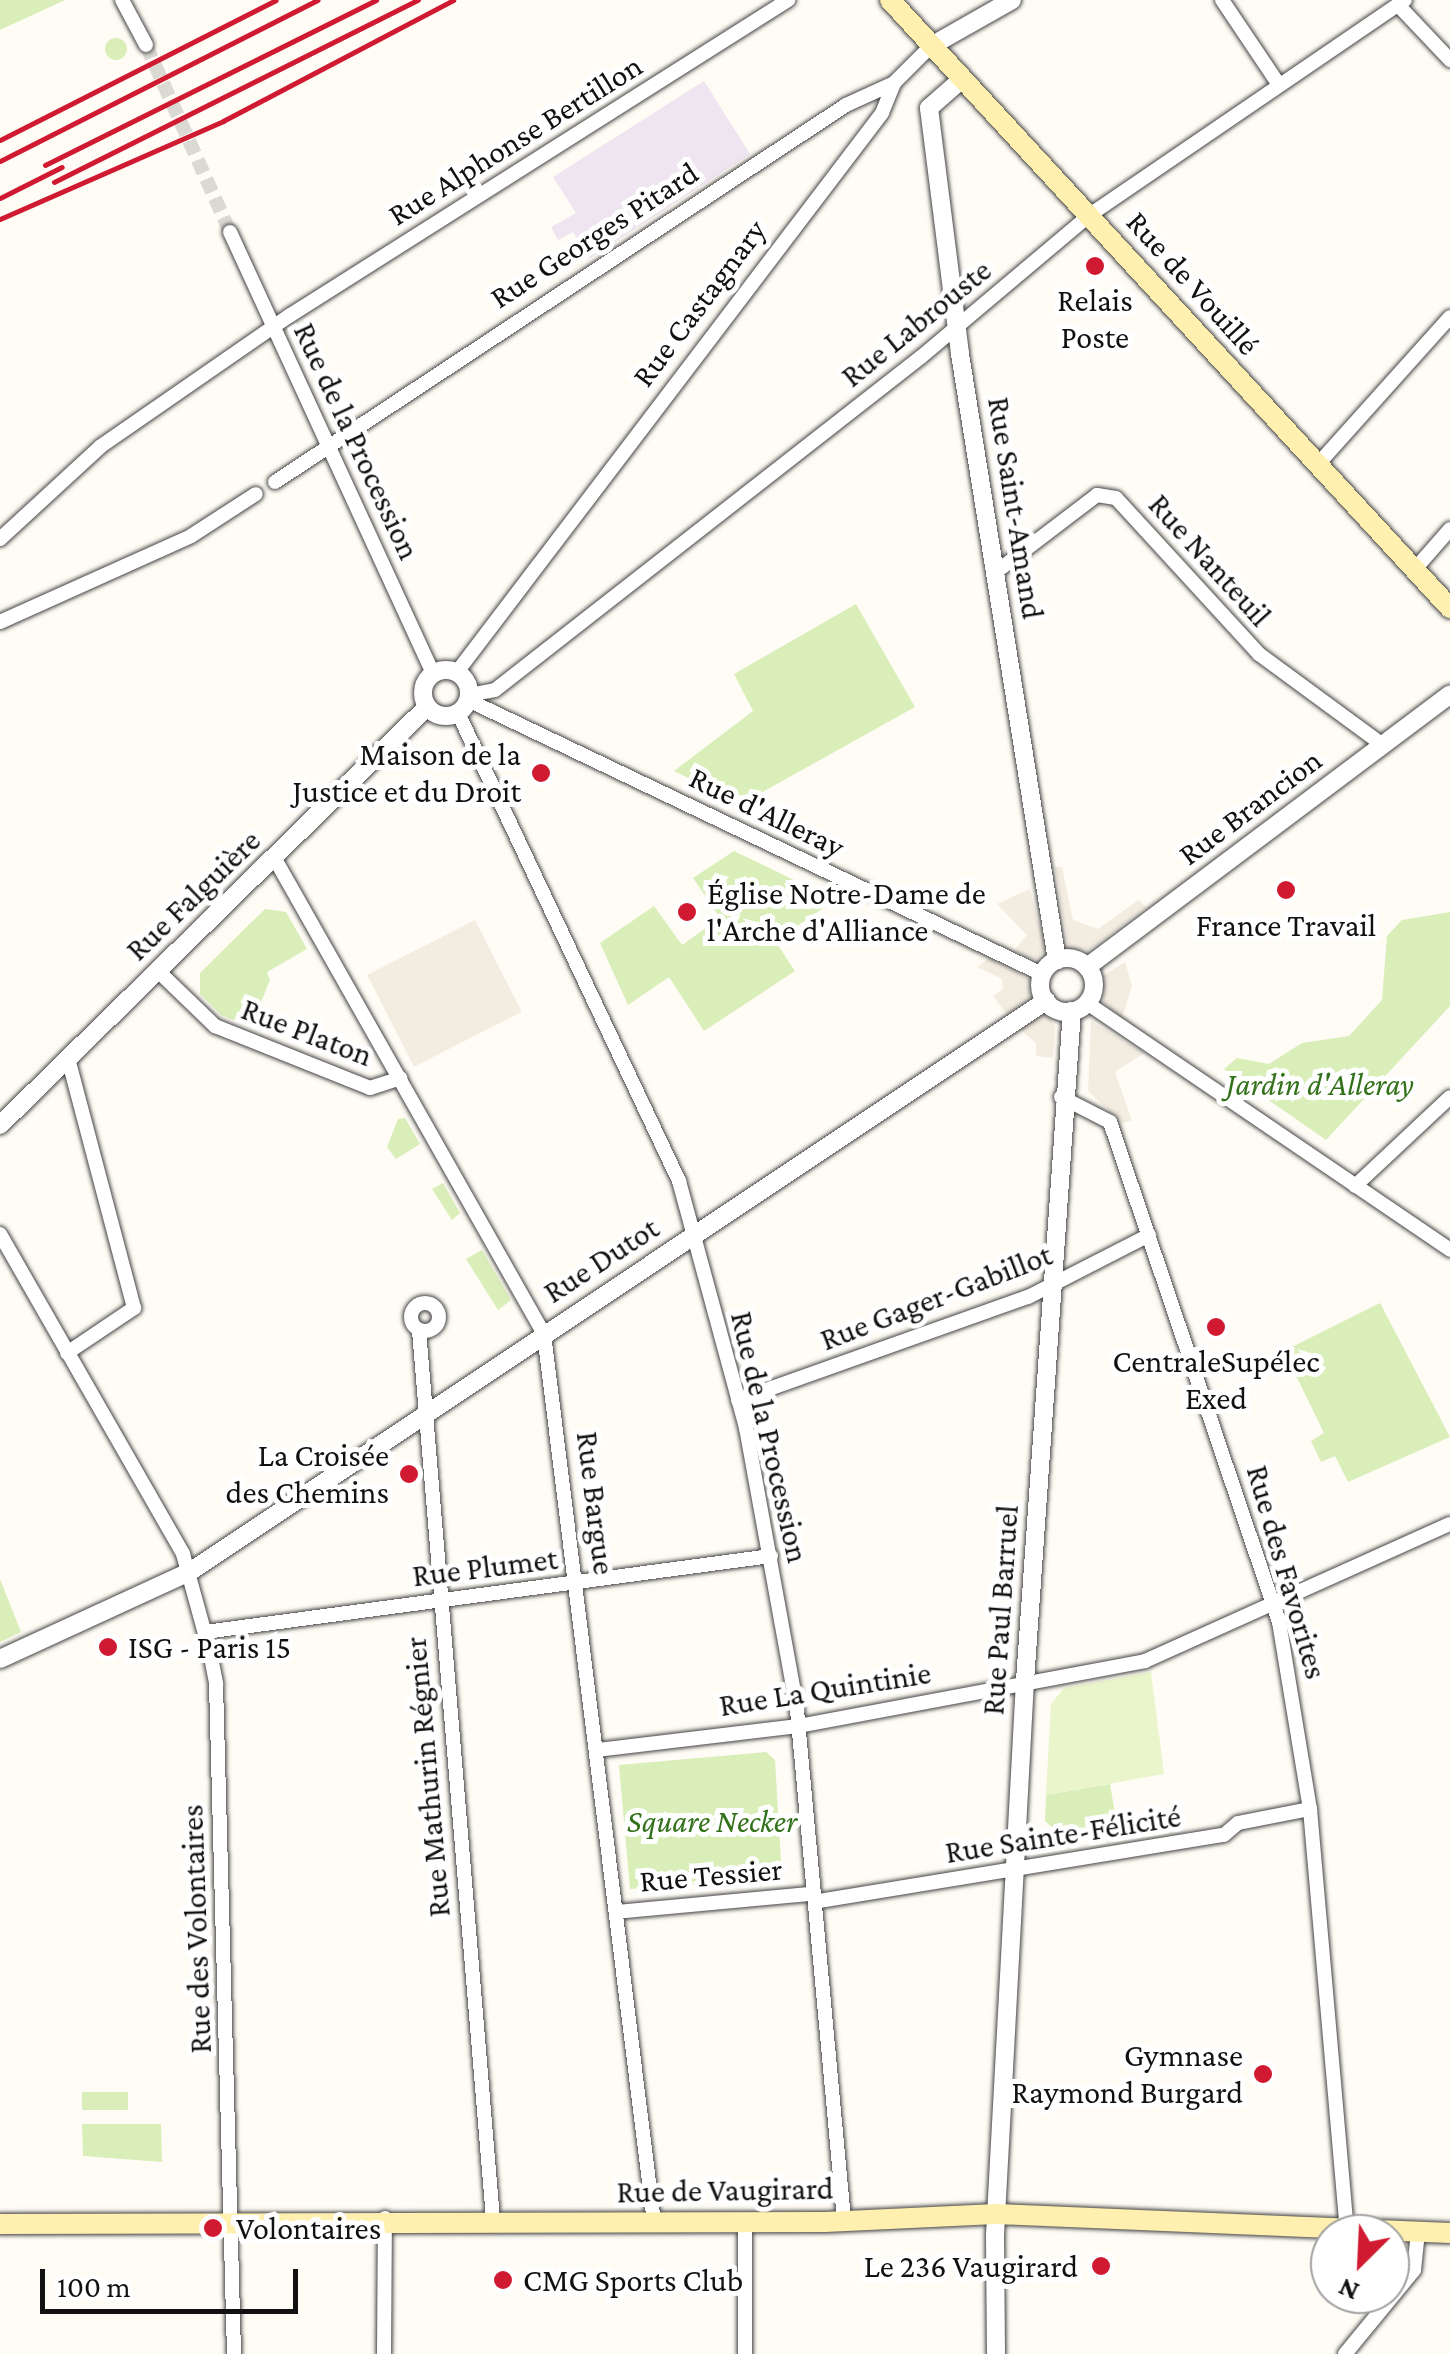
<!DOCTYPE html>
<meta charset="utf-8">
<style>
body{margin:0}
#map{position:relative;width:1450px;height:2354px;overflow:hidden;background:#fffcf5;font-family:"Crimson Pro",serif}
div>[style]{position:absolute}
.industrial>*{inset:0;background:#eee5f0}
.green>*{inset:0;background:#d9eeb9;transform-origin:0 0}
.round{border-radius:50%}
.pitch>*{inset:0;background:#eaf5cc}
.plaza>*{inset:0;background:#f2ece1;transform-origin:0 0}
.minor-tunnel>*{height:14px;margin-top:-7px;transform-origin:0;background:repeating-linear-gradient(90deg,#dbd9d3 0 14px,transparent 0 21px)}
.roads{filter:drop-shadow(0 0 2px #444) drop-shadow(0 0 2px #444)}
.minor>*{height:14px;margin:-7px;padding:0 7px;transform-origin:7px;border-radius:7px;background:#fff}
.minor>.ring{margin:-7px;padding:0;box-sizing:content-box;background:none;border:14px solid #fff;border-radius:50%}
.tertiary>*{height:18px;margin:-9px;padding:0 9px;transform-origin:9px;border-radius:9px;background:#fff}
.tertiary>.ring{margin:-9px;padding:0;box-sizing:content-box;background:none;border:18px solid #fff;border-radius:50%}
.secondary>*{height:20px;margin:-10px;padding:0 10px;transform-origin:10px;border-radius:10px;background:#fff0b0}
.rail>*{height:5px;margin:-2.5px;padding:0 2.5px;transform-origin:2.5px;border-radius:2.5px;background:#d01a31}
.dots>*{width:28px;height:28px;translate:-50% -50%;box-sizing:border-box;border:5px solid #fff;border-radius:50%}
span{translate:-50% -50%;white-space:nowrap;text-align:center;line-height:1.15;-webkit-text-stroke:10px #fff;paint-order:stroke}
.street-label{font-size:32px;color:#111}
.poi-label{font-size:32px;color:#111}
.right{translate:-100% -50%;text-align:right}
.left{translate:0 -50%;text-align:left}
.park-label{font-size:32px;color:#327119;font-style:italic}
.north{position:absolute;left:1310px;top:2214px;width:100px;height:100px;box-sizing:border-box;background:#fff;border:2px solid #a0a0a0;border-radius:50%;rotate:204deg;font-size:28px;font-weight:700;line-height:40px;text-align:center;color:#111}
.north::after{content:'';display:block;margin:auto;width:35px;height:45px;background:#d01a31;clip-path:polygon(50% 0,100% 100%,50% 72%,0 100%)}
.scale{position:absolute;left:40px;top:2269px;width:258px;height:45px;box-sizing:border-box;border:5px solid #111;border-top:0;padding-left:12px;font-size:30px;line-height:35px;white-space:nowrap;color:#111;-webkit-text-stroke:8px #fff;paint-order:stroke}
</style>
<div id="map">
<div class="industrial">
<i style="clip-path:polygon(704px 81px,750px 154px,589px 259px,573px 232px,558px 240px,551px 227px,576px 213px,553px 177px)"></i>
</div>
<div class="green">
<i style="clip-path:polygon(0 0,65px 0,0 30px)"></i>
<i class="round" style="left:105px;top:38px;width:22px;height:22px"></i>
<i style="clip-path:polygon(856px 604px,915px 707px,741px 804px,674px 771px,753px 711px,734px 674px)"></i>
<i style="clip-path:polygon(734px 851px,835px 900px,775px 941px,795px 971px,704px 1031px,669px 977px,628px 1005px,600px 943px,654px 906px,682px 945px,720px 918px,693px 878px)"></i>
<i style="clip-path:polygon(265px 909px,286px 912px,307px 949px,267px 972px,270px 980px,251px 1027px,221px 1015px,200px 994px,200px 973px)"></i>
<i style="clip-path:polygon(1450px 912px,1450px 1006px,1326px 1140px,1224px 1069px,1237px 1058px,1269px 1064px,1302px 1043px,1349px 1036px,1382px 1000px,1387px 936px,1402px 920px)"></i>
<i style="clip-path:polygon(405px 1118px,420px 1144px,396px 1159px,387px 1147px,398px 1119px)"></i>
<i style="clip-path:polygon(443px 1183px,460px 1213px,452px 1220px,432px 1189px)"></i>
<i style="clip-path:polygon(482px 1250px,511px 1300px,498px 1310px,466px 1259px)"></i>
<i style="clip-path:polygon(1380px 1303px,1450px 1437px,1348px 1482px,1335px 1456px,1321px 1462px,1311px 1441px,1324px 1433px,1284px 1351px)"></i>
<i style="clip-path:polygon(0 1579px,21px 1632px,0 1642px)"></i>
<i style="clip-path:polygon(766px 1752px,775px 1760px,782px 1879px,630px 1889px,619px 1765px)"></i>
<i style="clip-path:polygon(1110px 1784px,1117px 1825px,1060px 1834px,1045px 1821px,1046px 1795px)"></i>
<i style="left:128px;top:2092px;width:18px;height:46px;rotate:90deg"></i>
<i style="clip-path:polygon(82px 2124px,161px 2124px,162px 2162px,83px 2156px)"></i>
</div>
<div class="pitch">
<i style="clip-path:polygon(1151px 1672px,1164px 1774px,1046px 1795px,1051px 1704px,1064px 1688px)"></i>
</div>
<div class="plaza">
<i style="clip-path:polygon(1055px 867px,1062px 867px,1073px 920px,1098px 929px,1139px 900px,1146px 907px,1088px 951px,1068px 948px)"></i>
<i style="clip-path:polygon(1030px 889px,1046px 949px,1036px 960px,1014px 951px,1027px 935px,997px 904px)"></i>
<i style="left:475px;top:920px;width:103px;height:121px;rotate:63deg"></i>
<i style="clip-path:polygon(989px 958px,1029px 979px,1030px 999px,1008px 1016px,993px 996px,1003px 989px,1002px 979px,977px 967px)"></i>
<i style="clip-path:polygon(1125px 962px,1132px 986px,1122px 1018px,1104px 1003px,1102px 976px)"></i>
<i style="clip-path:polygon(1046px 1013px,1055px 1027px,1053px 1058px,1036px 1056px,1036px 1043px,1020px 1029px)"></i>
<i style="clip-path:polygon(1091px 1021px,1144px 1053px,1115px 1072px,1132px 1121px,1122px 1123px,1088px 1091px)"></i>
</div>
<div class="minor-tunnel">
<i style="left:146px;top:45px;width:205px;rotate:65.8deg"></i>
</div>
<div class="roads">
<div class="minor">
<i style="left:122px;top:0;width:51px;rotate:61.9deg"></i>
<i style="left:1222px;top:0;width:99px;rotate:56.1deg"></i>
<i style="left:1398px;top:5px;width:76px;rotate:46.6deg"></i>
<i style="left:230px;top:232px;width:485px;rotate:65.3deg"></i>
<i style="left:1319px;top:463px;width:196px;rotate:-48.1deg"></i>
<i style="left:275px;top:482px;width:684px;rotate:-33.43deg"></i>
<i style="left:846px;top:105px;width:53px;rotate:-24.6deg"></i>
<i style="left:0;top:539px;width:137px;rotate:-42.6deg"></i>
<i style="left:101px;top:446px;width:229px;rotate:-34.7deg"></i>
<i style="left:289px;top:316px;width:591px;rotate:-32.34deg"></i>
<i style="left:1415px;top:569px;width:53px;rotate:-48.8deg"></i>
<i style="left:996px;top:572px;width:127px;rotate:-37.3deg"></i>
<i style="left:1097px;top:495px;width:19px;rotate:9deg"></i>
<i style="left:1116px;top:498px;width:212px;rotate:47.5deg"></i>
<i style="left:1259px;top:654px;width:154px;rotate:36.3deg"></i>
<i style="left:0;top:622px;width:209px;rotate:-24.2deg"></i>
<i style="left:191px;top:536px;width:77px;rotate:-32.9deg"></i>
<i style="left:457px;top:672px;width:702px;rotate:-52.75deg"></i>
<i style="left:882px;top:113px;width:32px;rotate:-68deg"></i>
<i style="left:894px;top:83px;width:52px;rotate:-45deg"></i>
<i style="left:469px;top:695px;width:26px;rotate:-11deg"></i>
<i style="left:495px;top:690px;width:541px;rotate:-38.01deg"></i>
<i style="left:921px;top:357px;width:222px;rotate:-40.1deg"></i>
<i style="left:1091px;top:214px;width:380px;rotate:-34.3deg"></i>
<i style="left:468px;top:700px;width:636px;rotate:25.52deg"></i>
<i style="left:458px;top:713px;width:518px;rotate:64.72deg"></i>
<i style="left:679px;top:1181px;width:256px;rotate:74.8deg"></i>
<i style="left:746px;top:1428px;width:287px;rotate:79.7deg"></i>
<i style="left:797px;top:1710px;width:512px;rotate:84.73deg"></i>
<i style="left:275px;top:859px;width:546px;rotate:60.48deg"></i>
<i style="left:544px;top:1334px;width:895px;rotate:82.94deg"></i>
<i style="left:157px;top:970px;width:81px;rotate:44deg"></i>
<i style="left:215px;top:1026px;width:167px;rotate:21.8deg"></i>
<i style="left:370px;top:1088px;width:32px;rotate:-18deg"></i>
<i style="left:1087px;top:1003px;width:439px;rotate:34.2deg"></i>
<i style="left:1061px;top:1097px;width:55px;rotate:27deg"></i>
<i style="left:1110px;top:1122px;width:528px;rotate:71.32deg"></i>
<i style="left:1279px;top:1622px;width:190px;rotate:80.6deg"></i>
<i style="left:1310px;top:1809px;width:422px;rotate:85deg"></i>
<i style="left:1355px;top:1186px;width:130px;rotate:-43.1deg"></i>
<i style="left:0;top:1234px;width:369px;rotate:60.2deg"></i>
<i style="left:183px;top:1554px;width:102px;rotate:74.6deg"></i>
<i style="left:210px;top:1652px;width:33px;rotate:79deg"></i>
<i style="left:216px;top:1684px;width:670px;rotate:88.46deg"></i>
<i class="ring" style="left:411px;top:1303px;width:14px;height:14px"></i>
<i style="left:419px;top:1330px;width:892px;rotate:85.24deg"></i>
<i style="left:67px;top:1353px;width:81px;rotate:-33.9deg"></i>
<i style="left:134px;top:1308px;width:258px;rotate:-104.8deg"></i>
<i style="left:738px;top:1400px;width:308px;rotate:-19.6deg"></i>
<i style="left:1028px;top:1297px;width:136px;rotate:-27.1deg"></i>
<i style="left:205px;top:1632px;width:571px;rotate:-7.65deg"></i>
<i style="left:597px;top:1750px;width:202px;rotate:-6.8deg"></i>
<i style="left:798px;top:1726px;width:353px;rotate:-10.6deg"></i>
<i style="left:1145px;top:1661px;width:334px;rotate:-24.2deg"></i>
<i style="left:819px;top:1901px;width:410px;rotate:-9.3deg"></i>
<i style="left:1224px;top:1835px;width:18px;rotate:-41deg"></i>
<i style="left:1238px;top:1823px;width:73px;rotate:-11deg"></i>
<i style="left:616px;top:1912px;width:195px;rotate:-5.3deg"></i>
<i style="left:384px;top:2354px;width:136px;rotate:-89.6deg"></i>
<i style="left:745px;top:2354px;width:132px;rotate:-90deg"></i>
<i style="left:1345px;top:2354px;width:109px;rotate:-50.6deg"></i>
<i style="left:1414px;top:2270px;width:37px;rotate:-84deg"></i>
</div>
<div class="tertiary">
<i style="left:931px;top:46px;width:93px;rotate:-29.6deg"></i>
<i style="left:962px;top:79px;width:44px;rotate:138.7deg"></i>
<i style="left:929px;top:108px;width:248px;rotate:82.8deg"></i>
<i style="left:960px;top:354px;width:614px;rotate:80.91deg"></i>
<i class="ring" style="left:423px;top:670px;width:28px;height:28px"></i>
<i class="ring" style="left:1040px;top:958px;width:36px;height:36px"></i>
<i style="left:1087px;top:967px;width:454px;rotate:-36.9deg"></i>
<i style="left:0;top:1125px;width:598px;rotate:-44.39deg"></i>
<i style="left:0;top:1659px;width:210px;rotate:-24.7deg"></i>
<i style="left:191px;top:1571px;width:1028px;rotate:-33.69deg"></i>
<i style="left:996px;top:2354px;width:119px;rotate:-90.5deg"></i>
<i style="left:995px;top:2235px;width:555px;rotate:-86.9deg"></i>
<i style="left:1025px;top:1681px;width:672px;rotate:-85.99deg"></i>
</div>
<div class="secondary">
<i style="left:890px;top:0;width:827px;rotate:47.35deg"></i>
<i style="left:0;top:2224px;width:825px;rotate:-0.14deg"></i>
<i style="left:825px;top:2222px;width:171px;rotate:-2.7deg"></i>
<i style="left:996px;top:2214px;width:454px;rotate:2.4deg"></i>
</div>
</div>
<div class="rail">
<i style="left:0;top:140px;width:309px;rotate:-26.9deg"></i>
<i style="left:0;top:161px;width:356px;rotate:-26.9deg"></i>
<i style="left:45px;top:165px;width:370px;rotate:-26.5deg"></i>
<i style="left:54px;top:182px;width:407px;rotate:-26.6deg"></i>
<i style="left:0;top:198px;width:69px;rotate:-26.6deg"></i>
<i style="left:0;top:219px;width:244px;rotate:-23.7deg"></i>
<i style="left:223px;top:121px;width:260px;rotate:-27.7deg"></i>
</div>
<div class="dots">
<i style="left:1095px;top:266px;background:#d01a31"></i>
<i style="left:541px;top:773px;background:#d01a31"></i>
<i style="left:1286px;top:890px;background:#d01a31"></i>
<i style="left:687px;top:912px;background:#d01a31"></i>
<i style="left:1216px;top:1327px;background:#d01a31"></i>
<i style="left:409px;top:1474px;background:#d01a31"></i>
<i style="left:108px;top:1647px;background:#d01a31"></i>
<i style="left:1263px;top:2074px;background:#d01a31"></i>
<i style="left:213px;top:2228px;background:#d01a31"></i>
<i style="left:1101px;top:2266px;background:#d01a31"></i>
<i style="left:503px;top:2280px;background:#d01a31"></i>
</div>
<div class="street-label">
<span style="left:515px;top:140px;rotate:-32deg">Rue Alphonse Bertillon</span>
<span style="left:594px;top:235px;rotate:-33deg">Rue Georges Pitard</span>
<span style="left:1193px;top:283px;rotate:48deg">Rue de Vouillé</span>
<span style="left:699px;top:303px;rotate:-53deg">Rue Castagnary</span>
<span style="left:916px;top:323px;rotate:-39deg">Rue Labrouste</span>
<span style="left:357px;top:441px;rotate:65deg">Rue de la Procession</span>
<span style="left:1016px;top:508px;rotate:81deg">Rue Saint-Amand</span>
<span style="left:1210px;top:560px;rotate:48deg">Rue Nanteuil</span>
<span style="left:1250px;top:807px;rotate:-37deg">Rue Brancion</span>
<span style="left:767px;top:812px;rotate:26deg">Rue d'Alleray</span>
<span style="left:193px;top:895px;rotate:-44deg">Rue Falguière</span>
<span style="left:307px;top:1032px;rotate:21deg">Rue Platon</span>
<span style="left:601px;top:1260px;rotate:-33deg">Rue Dutot</span>
<span style="left:936px;top:1297px;rotate:-21deg">Rue Gager-Gabillot</span>
<span style="left:770px;top:1437px;rotate:77deg">Rue de la Procession</span>
<span style="left:596px;top:1503px;rotate:83deg">Rue Bargue</span>
<span style="left:485px;top:1567px;rotate:-7deg">Rue Plumet</span>
<span style="left:1287px;top:1572px;rotate:74deg">Rue des Favorites</span>
<span style="left:1000px;top:1610px;rotate:-86deg">Rue Paul Barruel</span>
<span style="left:825px;top:1689px;rotate:-9deg">Rue La Quintinie</span>
<span style="left:427px;top:1777px;rotate:-95deg">Rue Mathurin Régnier</span>
<span style="left:1063px;top:1834px;rotate:-9deg">Rue Sainte-Félicité</span>
<span style="left:711px;top:1875px;rotate:-5deg">Rue Tessier</span>
<span style="left:196px;top:1929px;rotate:-92deg">Rue des Volontaires</span>
<span style="left:725px;top:2190px;rotate:-1deg">Rue de Vaugirard</span>
</div>
<div class="poi-label">
<span style="left:1095px;top:319px">Relais<br>Poste</span>
<span class="right" style="left:521px;top:773px">Maison de la<br>Justice et du Droit</span>
<span class="left" style="left:707px;top:912px">Église Notre-Dame de<br>l'Arche d'Alliance</span>
<span style="left:1286px;top:925px">France Travail</span>
<span style="left:1216px;top:1380px">CentraleSupélec<br>Exed</span>
<span class="right" style="left:389px;top:1474px">La Croisée<br>des Chemins</span>
<span class="left" style="left:128px;top:1647px">ISG - Paris 15</span>
<span class="right" style="left:1243px;top:2074px">Gymnase<br>Raymond Burgard</span>
<span class="left" style="left:236px;top:2228px">Volontaires</span>
<span class="right" style="left:1078px;top:2266px">Le 236 Vaugirard</span>
<span class="left" style="left:523px;top:2280px">CMG Sports Club</span>
</div>
<div class="park-label">
<span style="left:1320px;top:1084px">Jardin d'Alleray</span>
<span style="left:712px;top:1821px">Square Necker</span>
</div>
<div class="north">N</div>
<div class="scale">100 m</div>
</div>
